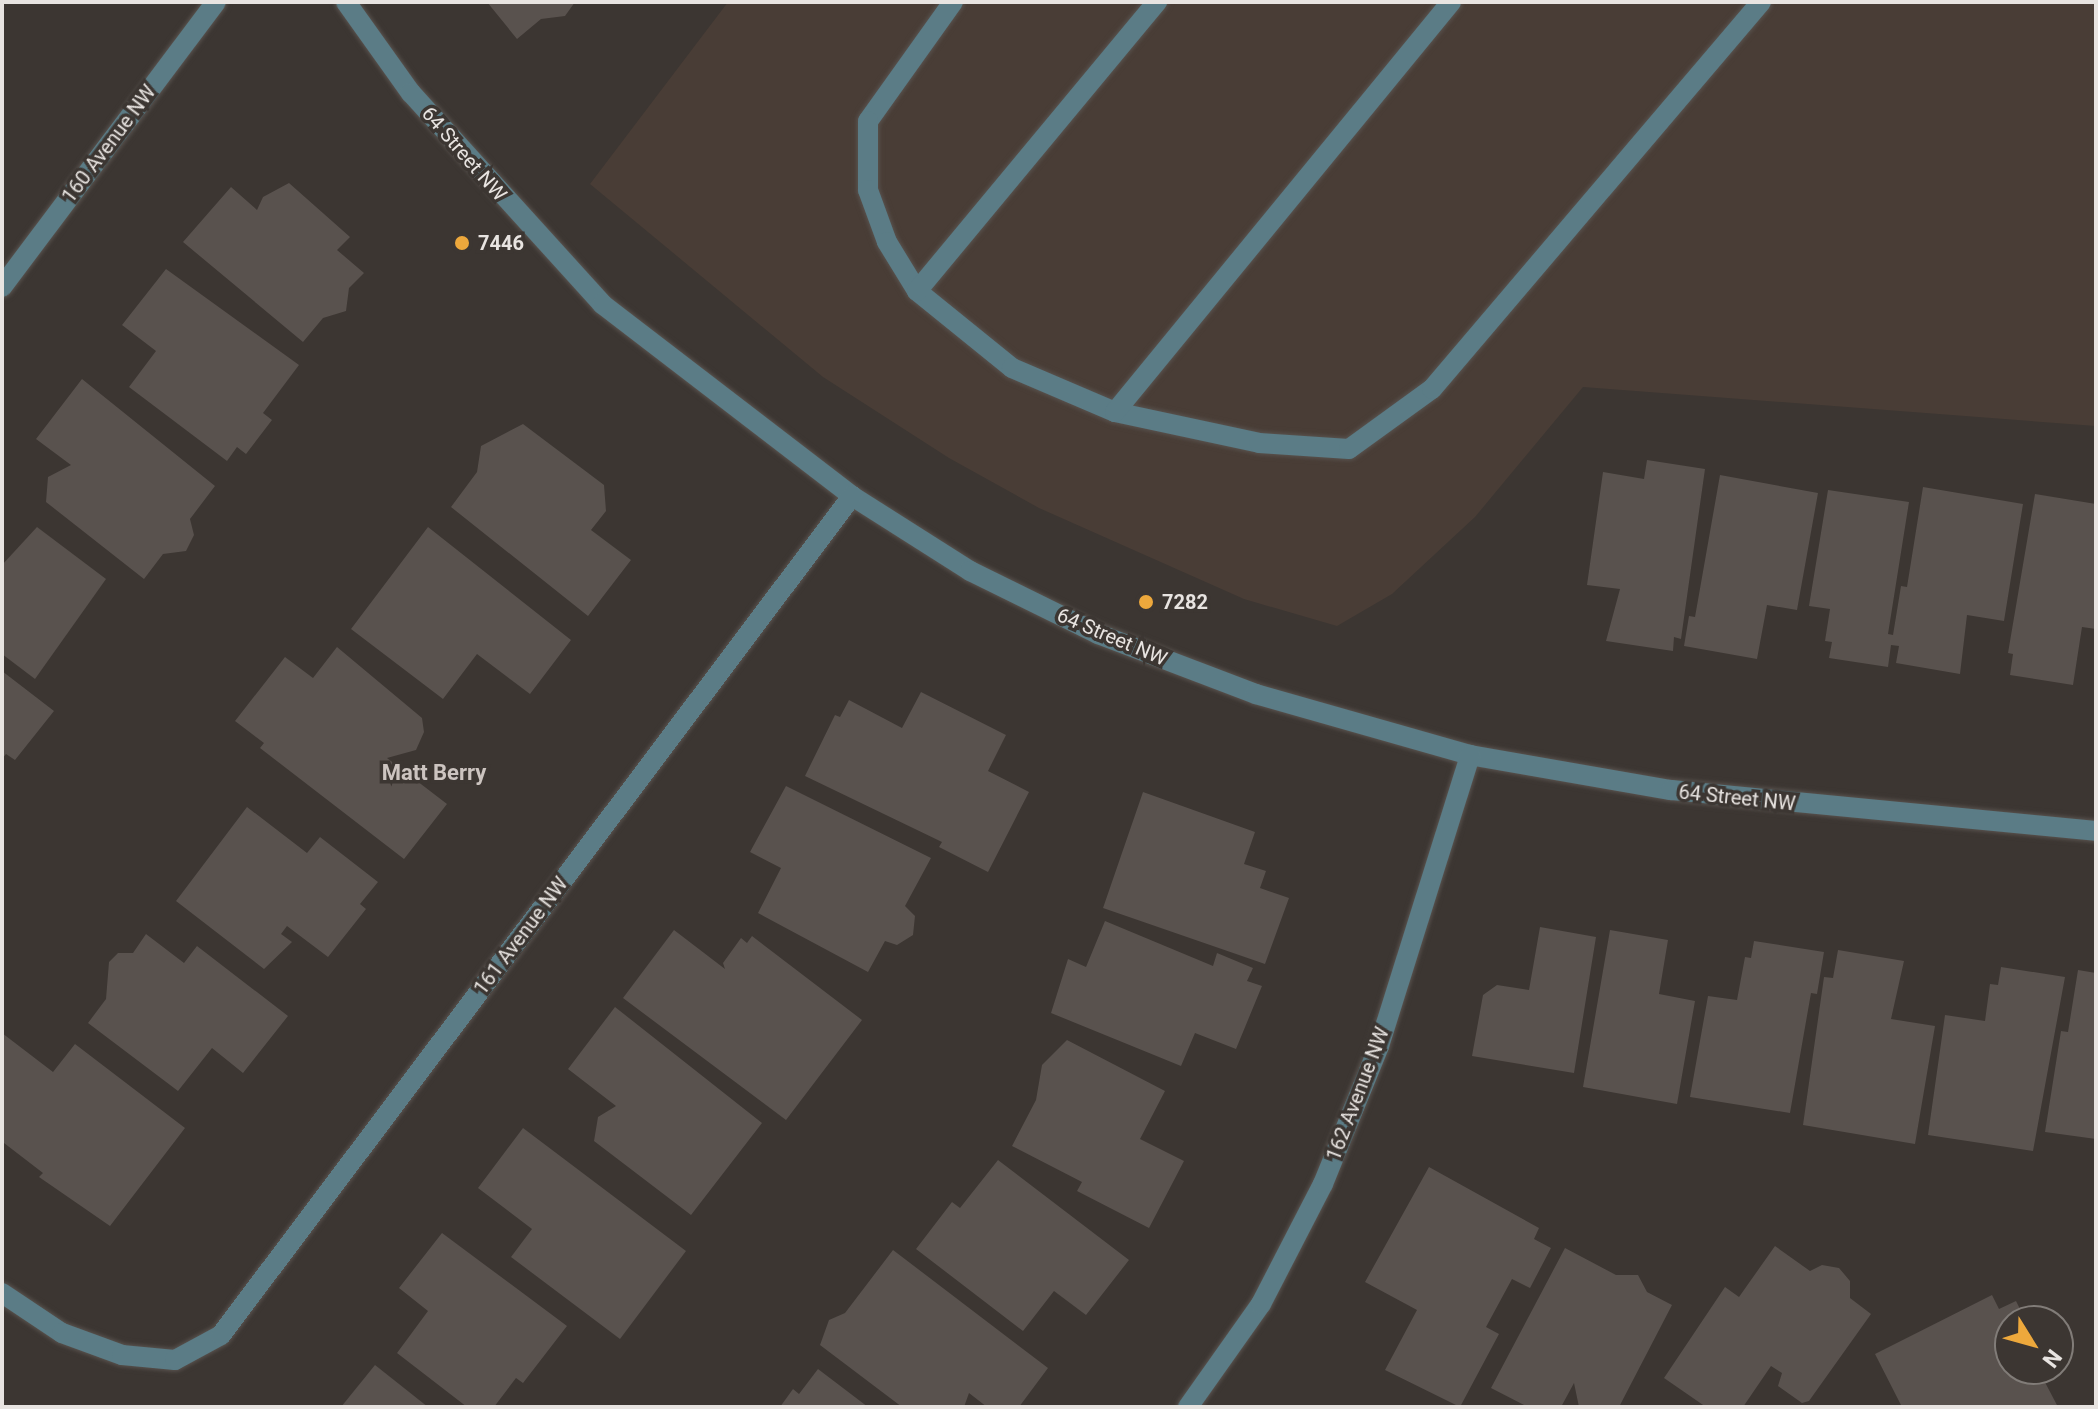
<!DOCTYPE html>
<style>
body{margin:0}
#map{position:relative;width:2098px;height:1409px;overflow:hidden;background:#3c3632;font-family:Roboto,sans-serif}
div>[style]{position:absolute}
.built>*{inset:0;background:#493d36}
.building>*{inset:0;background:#59524e}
.roads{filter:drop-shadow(0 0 2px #58524e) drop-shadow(0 0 2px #58524e)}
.minor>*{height:20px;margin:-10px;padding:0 10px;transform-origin:10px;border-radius:10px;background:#5b7c86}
.dots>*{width:22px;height:22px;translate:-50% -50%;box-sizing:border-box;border:4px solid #3c3632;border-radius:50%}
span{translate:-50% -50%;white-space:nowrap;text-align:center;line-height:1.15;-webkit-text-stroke:7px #3c3632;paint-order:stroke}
.street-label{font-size:20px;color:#e8e4e1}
.poi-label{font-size:20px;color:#e8e4e1;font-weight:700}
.left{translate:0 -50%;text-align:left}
.neighbourhood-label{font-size:22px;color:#ccc4c0;font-weight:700}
.frame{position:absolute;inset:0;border:4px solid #e8e4e1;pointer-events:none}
.north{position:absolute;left:1994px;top:1305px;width:80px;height:80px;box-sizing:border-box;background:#3c3632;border:2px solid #817c78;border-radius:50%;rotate:127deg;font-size:22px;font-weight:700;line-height:32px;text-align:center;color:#e8e4e1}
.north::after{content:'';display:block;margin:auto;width:28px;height:36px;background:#eda83c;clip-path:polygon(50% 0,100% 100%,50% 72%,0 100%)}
</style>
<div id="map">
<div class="built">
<i style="clip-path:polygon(728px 2px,2096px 2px,2096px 426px,1583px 387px,1475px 517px,1392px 594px,1337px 626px,1244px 599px,1039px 508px,949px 458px,823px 377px,590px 184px)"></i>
</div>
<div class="building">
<i style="clip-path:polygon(487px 2px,575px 2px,565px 16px,541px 19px,517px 39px)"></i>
<i style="clip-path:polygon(289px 183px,350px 237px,337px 250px,364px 273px,349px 288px,346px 311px,323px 318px,303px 342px,183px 242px,231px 187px,257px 210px,263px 197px)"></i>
<i style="clip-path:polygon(166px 269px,299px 365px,263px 413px,272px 420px,246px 454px,237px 447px,227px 461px,129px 387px,156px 351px,122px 325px)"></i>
<i style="clip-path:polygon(82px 379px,215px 486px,190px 519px,194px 535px,186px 551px,163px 554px,144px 579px,46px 502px,48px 477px,71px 465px,36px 439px)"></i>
<i style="clip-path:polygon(523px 424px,604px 485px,606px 511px,591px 530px,631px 560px,588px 616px,451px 507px,477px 472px,481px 446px)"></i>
<i style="clip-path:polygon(1647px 460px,1705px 469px,1681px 639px,1674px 637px,1673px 651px,1606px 641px,1620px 589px,1587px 585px,1603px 472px,1644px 479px)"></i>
<i style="clip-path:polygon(1720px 475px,1818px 493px,1797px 610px,1767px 605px,1757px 659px,1684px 646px,1689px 616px,1695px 617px)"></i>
<i style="clip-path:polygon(1923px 487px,2023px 504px,2004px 621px,1967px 615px,1960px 674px,1896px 663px,1899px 646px,1891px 645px,1888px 667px,1829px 658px,1832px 642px,1825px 641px,1830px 609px,1809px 606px,1828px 490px,1909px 502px,1888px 634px,1893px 635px,1901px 586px,1907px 587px)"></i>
<i style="clip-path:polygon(2035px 494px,2096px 504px,2096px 629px,2082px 627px,2073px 685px,2010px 675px,2013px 654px,2008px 653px)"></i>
<i style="clip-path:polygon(37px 527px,106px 579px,35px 679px,2px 654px,2px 565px)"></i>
<i style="clip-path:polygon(428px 527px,571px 640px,530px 694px,477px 654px,443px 699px,351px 629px)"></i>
<i style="clip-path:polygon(337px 647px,422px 718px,424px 732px,416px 750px,387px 758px,447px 804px,404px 859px,260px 748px,264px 743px,235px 721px,285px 657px,313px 678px)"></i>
<i style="clip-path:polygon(2px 671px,54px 711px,15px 760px,6px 754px,2px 759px)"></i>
<i style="clip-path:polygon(921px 692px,1006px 735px,988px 771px,1029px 792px,988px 872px,939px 847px,942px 842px,805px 776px,835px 715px,840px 717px,849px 700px,902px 728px)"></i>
<i style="clip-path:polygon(786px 786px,931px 858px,905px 906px,915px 916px,913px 935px,897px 945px,885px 941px,868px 972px,758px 913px,781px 868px,750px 852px)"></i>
<i style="clip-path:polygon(1143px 792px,1255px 832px,1244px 864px,1266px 871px,1260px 888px,1289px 898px,1265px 964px,1103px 908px)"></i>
<i style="clip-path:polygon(247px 807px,307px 853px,320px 837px,378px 882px,360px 904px,366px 909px,328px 957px,287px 926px,281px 934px,292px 942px,264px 969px,176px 901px)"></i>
<i style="clip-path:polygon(1105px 921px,1213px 966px,1217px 953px,1253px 968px,1247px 981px,1262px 986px,1236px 1049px,1195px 1033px,1181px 1066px,1051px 1013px,1068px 959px,1086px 967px)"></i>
<i style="clip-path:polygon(1540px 927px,1596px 937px,1574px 1073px,1472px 1056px,1483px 995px,1497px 985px,1529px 990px)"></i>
<i style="clip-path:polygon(674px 930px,725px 969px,723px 963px,741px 938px,747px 943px,752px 936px,862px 1020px,786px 1120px,623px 998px)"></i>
<i style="clip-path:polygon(1610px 930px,1668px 940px,1659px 994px,1695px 1001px,1677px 1104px,1583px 1087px)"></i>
<i style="clip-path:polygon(146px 934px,184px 963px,197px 946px,288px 1016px,243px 1073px,212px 1048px,178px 1091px,88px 1023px,106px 999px,109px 962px,118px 953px,133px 953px)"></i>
<i style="clip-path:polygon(1754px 941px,1824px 952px,1817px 994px,1811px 993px,1790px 1113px,1690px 1097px,1708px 996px,1737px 1000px,1745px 957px,1751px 958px)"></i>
<i style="clip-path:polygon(1838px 950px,1904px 961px,1891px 1019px,1935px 1026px,1915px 1144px,1803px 1125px,1824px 977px,1833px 978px)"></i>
<i style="clip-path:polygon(2001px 967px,2065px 977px,2033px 1151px,1928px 1135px,1945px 1015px,1985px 1021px,1990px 984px,1998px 985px)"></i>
<i style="clip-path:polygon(2078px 970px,2096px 973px,2096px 1139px,2045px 1132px,2061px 1031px,2068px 1032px)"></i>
<i style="clip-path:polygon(615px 1007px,762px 1123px,691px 1215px,594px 1141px,598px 1117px,616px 1106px,568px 1069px)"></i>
<i style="clip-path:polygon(2px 1033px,53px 1072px,75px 1044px,185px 1128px,110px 1226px,39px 1177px,43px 1173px,4px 1143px)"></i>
<i style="clip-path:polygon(1067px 1040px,1165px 1091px,1140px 1139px,1184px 1161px,1149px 1228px,1077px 1191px,1082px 1182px,1012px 1146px,1036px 1100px,1042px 1065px)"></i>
<i style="clip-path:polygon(523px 1128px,686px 1251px,620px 1339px,511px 1257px,532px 1229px,478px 1188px)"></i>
<i style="clip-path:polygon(998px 1160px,1129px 1260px,1086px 1315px,1054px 1291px,1023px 1331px,916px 1249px,952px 1202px,960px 1208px)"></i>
<i style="clip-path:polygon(1429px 1167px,1539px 1228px,1534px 1239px,1551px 1248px,1530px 1288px,1512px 1279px,1486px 1327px,1499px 1334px,1460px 1407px,1385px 1370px,1417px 1310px,1365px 1282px)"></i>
<i style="clip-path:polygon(442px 1233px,567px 1326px,523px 1383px,516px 1378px,494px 1407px,467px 1407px,397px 1353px,428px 1311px,399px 1288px)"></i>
<i style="clip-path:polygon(1775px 1246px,1810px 1271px,1822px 1265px,1839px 1268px,1850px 1281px,1850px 1298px,1871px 1314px,1809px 1401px,1802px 1403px,1778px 1386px,1782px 1373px,1771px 1366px,1743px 1407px,1706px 1407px,1664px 1378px,1725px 1287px,1739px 1297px)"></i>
<i style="clip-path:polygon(1565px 1248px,1616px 1275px,1638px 1275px,1647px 1292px,1672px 1305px,1619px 1407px,1579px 1407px,1574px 1383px,1561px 1407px,1528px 1407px,1491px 1388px)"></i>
<i style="clip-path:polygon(893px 1250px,1048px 1368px,1019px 1407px,987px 1407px,969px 1393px,964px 1407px,902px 1407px,820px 1345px,829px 1320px,845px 1313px)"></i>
<i style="clip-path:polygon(1992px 1295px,1999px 1309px,2016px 1301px,2026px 1321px,2010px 1321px,2010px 1369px,2038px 1369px,2058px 1407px,1902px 1407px,1875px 1354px)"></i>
<i style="clip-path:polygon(375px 1365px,428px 1407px,341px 1407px)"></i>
<i style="clip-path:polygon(818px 1369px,868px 1407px,780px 1407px,793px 1389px,799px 1394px)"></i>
</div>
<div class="roads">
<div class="minor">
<i style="left:346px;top:2px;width:112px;rotate:54.5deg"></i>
<i style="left:411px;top:93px;width:285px;rotate:47.8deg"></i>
<i style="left:602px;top:304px;width:315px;rotate:37.5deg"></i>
<i style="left:852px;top:496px;width:140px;rotate:32.4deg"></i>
<i style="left:970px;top:571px;width:143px;rotate:26.2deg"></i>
<i style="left:1098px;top:634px;width:169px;rotate:20.8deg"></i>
<i style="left:1256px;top:694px;width:223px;rotate:15.9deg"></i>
<i style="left:1470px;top:755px;width:204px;rotate:9.9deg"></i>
<i style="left:1671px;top:790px;width:427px;rotate:5.5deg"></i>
<i style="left:953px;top:2px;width:146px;rotate:125.5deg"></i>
<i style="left:868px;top:121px;width:69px;rotate:90deg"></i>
<i style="left:868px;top:190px;width:55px;rotate:69.9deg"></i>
<i style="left:887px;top:242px;width:57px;rotate:58.5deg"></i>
<i style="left:917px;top:291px;width:122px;rotate:39deg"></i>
<i style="left:1012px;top:368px;width:112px;rotate:23.1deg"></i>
<i style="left:1115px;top:412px;width:147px;rotate:12.1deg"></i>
<i style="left:1259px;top:443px;width:90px;rotate:3.8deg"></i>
<i style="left:1349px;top:449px;width:102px;rotate:-35.9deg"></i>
<i style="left:1432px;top:389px;width:508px;rotate:-49.63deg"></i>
<i style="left:2px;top:287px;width:356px;rotate:-53.1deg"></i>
<i style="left:917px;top:291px;width:376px;rotate:-50.3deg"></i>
<i style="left:1115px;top:412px;width:530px;rotate:-50.66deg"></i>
<i style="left:2px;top:1293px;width:72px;rotate:33.7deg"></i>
<i style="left:62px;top:1333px;width:64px;rotate:20.1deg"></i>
<i style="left:122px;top:1355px;width:53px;rotate:5.4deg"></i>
<i style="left:175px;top:1360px;width:52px;rotate:-28.5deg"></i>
<i style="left:221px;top:1335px;width:1050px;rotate:-53.05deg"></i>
<i style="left:1188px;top:1407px;width:126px;rotate:-54.7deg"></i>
<i style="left:1261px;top:1304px;width:135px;rotate:-62.7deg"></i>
<i style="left:1323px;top:1184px;width:149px;rotate:-67.9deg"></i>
<i style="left:1379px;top:1046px;width:305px;rotate:-72.6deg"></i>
</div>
</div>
<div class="dots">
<i style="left:462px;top:243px;background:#eda83c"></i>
<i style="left:1146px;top:602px;background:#eda83c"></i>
</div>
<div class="street-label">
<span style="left:109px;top:144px;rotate:-53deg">160 Avenue NW</span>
<span style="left:464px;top:154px;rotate:49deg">64 Street NW</span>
<span style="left:1112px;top:637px;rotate:23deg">64 Street NW</span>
<span style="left:1737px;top:798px;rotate:6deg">64 Street NW</span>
<span style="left:521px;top:936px;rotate:-53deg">161 Avenue NW</span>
<span style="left:1358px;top:1094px;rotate:-69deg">162 Avenue NW</span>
</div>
<div class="poi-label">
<span class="left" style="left:478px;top:243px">7446</span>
<span class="left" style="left:1162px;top:602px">7282</span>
</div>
<div class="neighbourhood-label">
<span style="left:434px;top:773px">Matt Berry</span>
</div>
<div class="frame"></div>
<div class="north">N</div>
</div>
